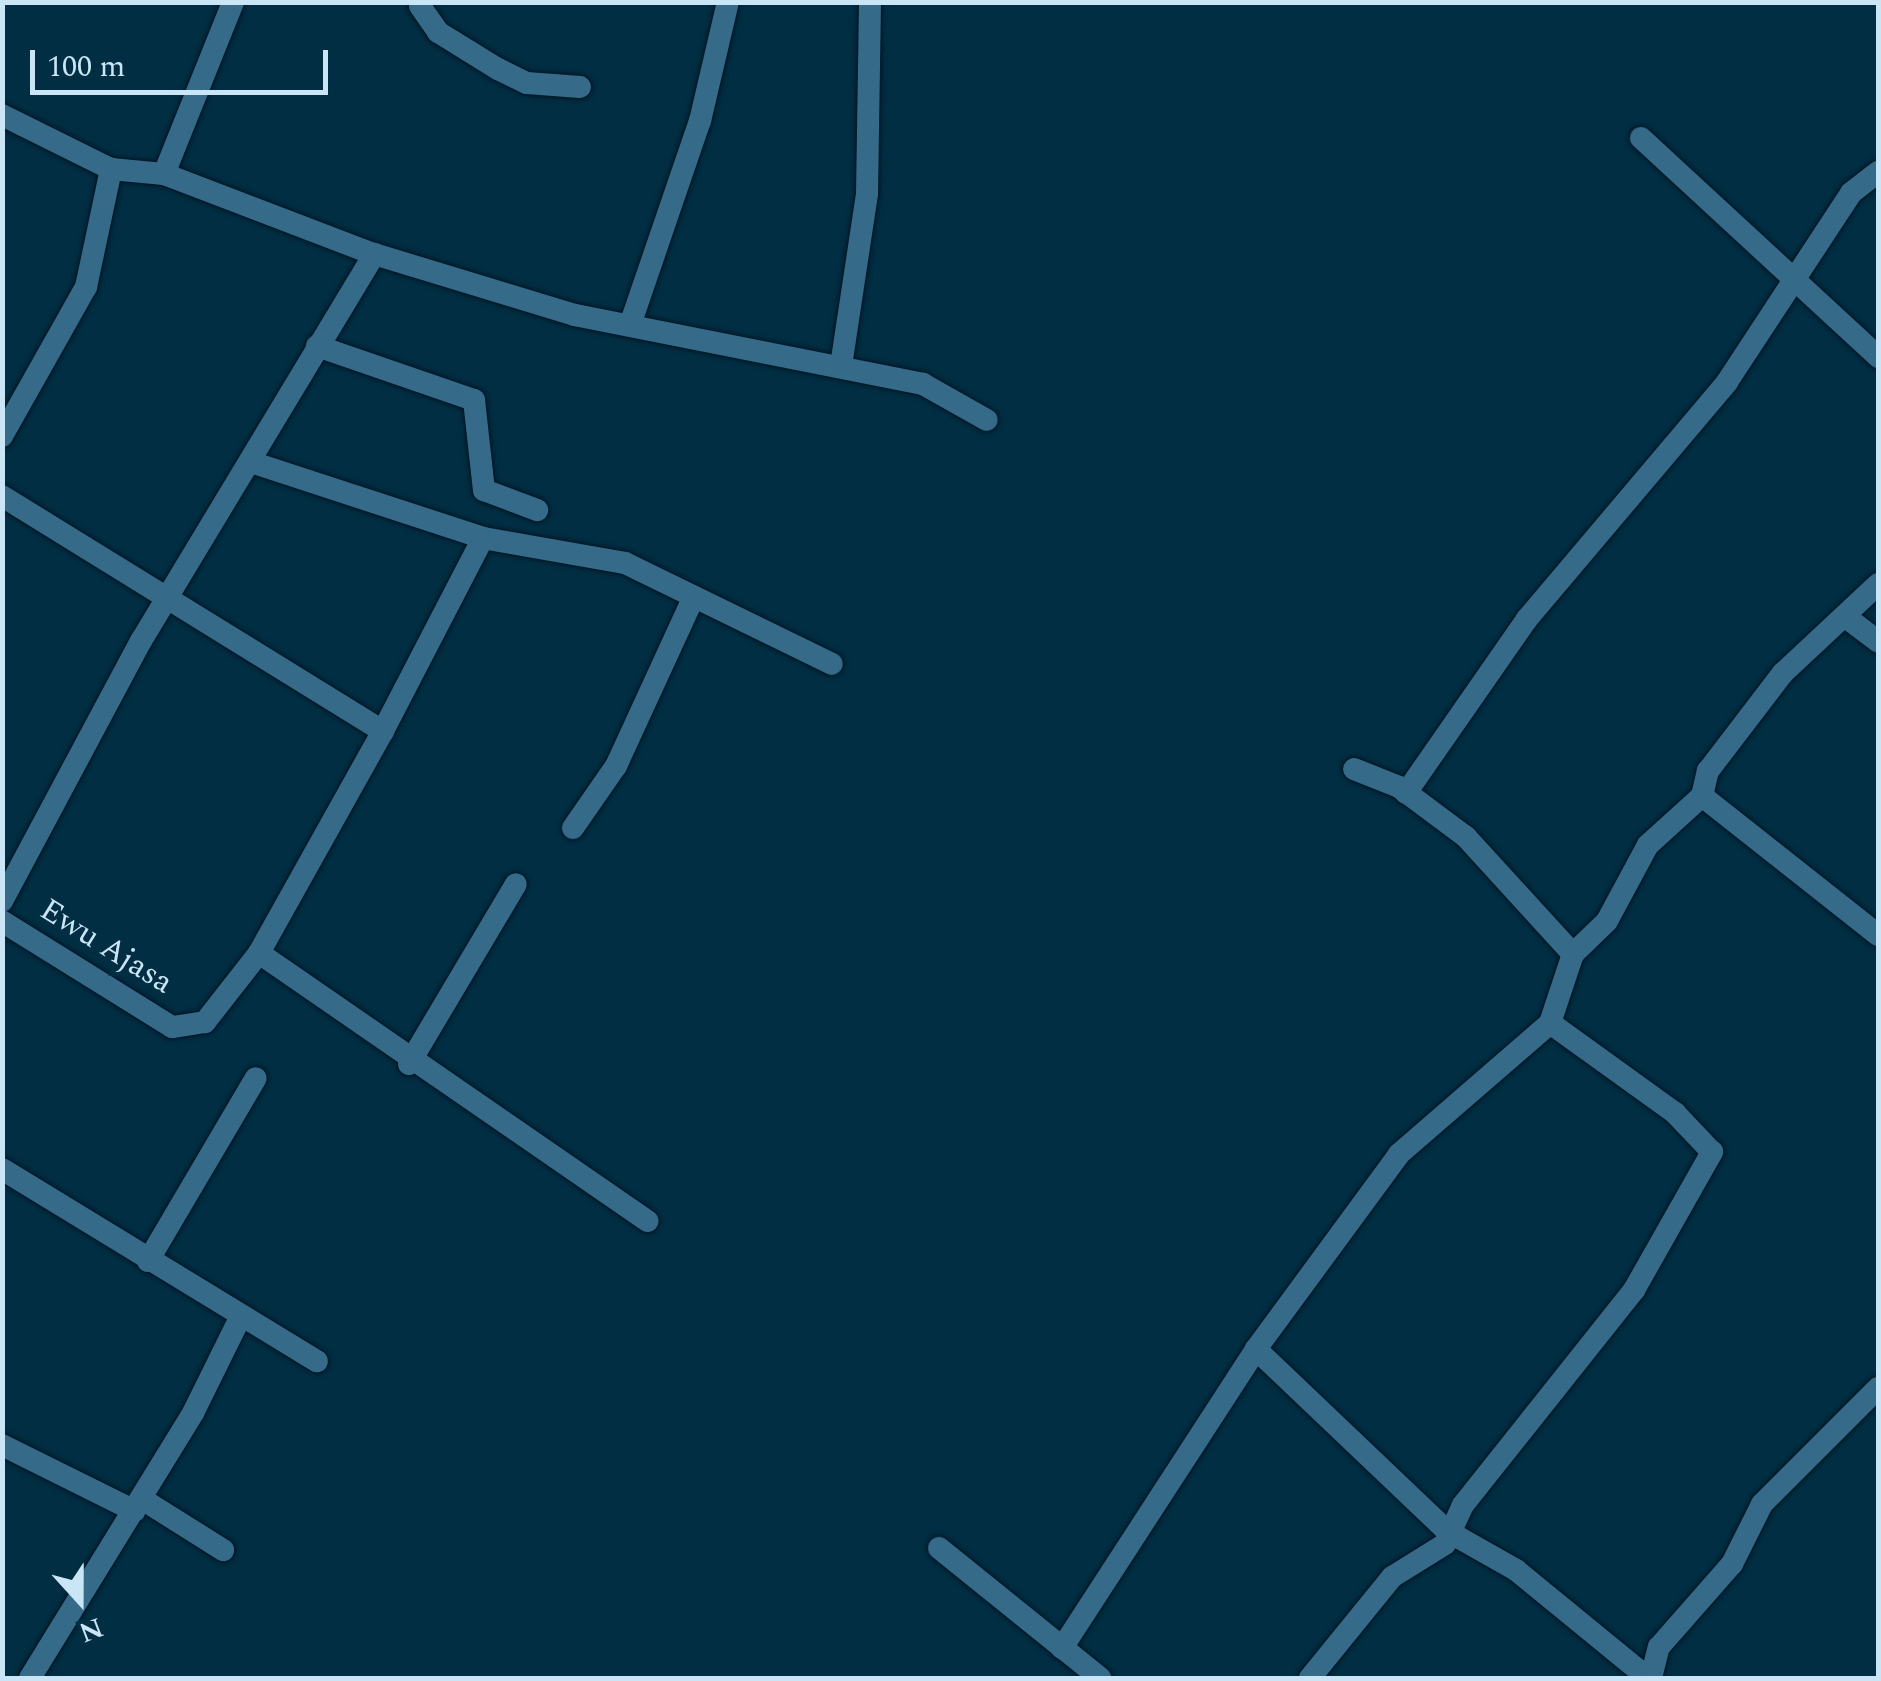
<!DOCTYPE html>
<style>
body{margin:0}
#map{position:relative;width:1881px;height:1681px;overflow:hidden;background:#012e43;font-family:Spectral,serif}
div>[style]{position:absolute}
.roads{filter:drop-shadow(0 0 2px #001523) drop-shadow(0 0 2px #001523)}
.street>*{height:22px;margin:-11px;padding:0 11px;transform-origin:11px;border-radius:11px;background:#356b89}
span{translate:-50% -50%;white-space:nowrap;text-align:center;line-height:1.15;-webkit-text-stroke:9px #012e43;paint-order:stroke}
.street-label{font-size:32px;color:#cae5f6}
.frame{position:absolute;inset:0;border:5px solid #cae5f6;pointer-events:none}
.north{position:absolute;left:30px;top:1551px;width:100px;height:100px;-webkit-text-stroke:8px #012e43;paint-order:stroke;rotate:159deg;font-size:28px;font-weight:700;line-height:40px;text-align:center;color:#cae5f6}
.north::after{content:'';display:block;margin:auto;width:35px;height:45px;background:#cae5f6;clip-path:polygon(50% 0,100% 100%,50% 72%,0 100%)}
.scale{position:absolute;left:30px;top:50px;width:298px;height:45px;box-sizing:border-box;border:5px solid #cae5f6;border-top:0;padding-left:12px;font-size:30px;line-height:35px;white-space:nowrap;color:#cae5f6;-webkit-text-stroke:8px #012e43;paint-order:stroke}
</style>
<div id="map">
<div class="roads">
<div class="street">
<i style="left:420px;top:6px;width:32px;rotate:55deg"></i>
<i style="left:438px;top:32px;width:70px;rotate:31.7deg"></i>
<i style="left:498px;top:69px;width:32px;rotate:26deg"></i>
<i style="left:527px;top:83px;width:53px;rotate:4.3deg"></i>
<i style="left:2px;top:115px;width:122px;rotate:26.4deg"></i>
<i style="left:111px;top:169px;width:53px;rotate:5.4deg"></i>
<i style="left:164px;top:174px;width:185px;rotate:-68.1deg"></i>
<i style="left:1641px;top:138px;width:323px;rotate:42.7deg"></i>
<i style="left:164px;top:174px;width:225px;rotate:20.9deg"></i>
<i style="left:630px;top:325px;width:216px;rotate:-71.1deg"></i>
<i style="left:700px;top:121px;width:122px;rotate:-76.8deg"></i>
<i style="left:317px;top:346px;width:166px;rotate:19deg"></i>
<i style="left:474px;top:400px;width:91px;rotate:83.7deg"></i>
<i style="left:484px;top:490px;width:57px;rotate:20.7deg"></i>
<i style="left:841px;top:366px;width:174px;rotate:-81.4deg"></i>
<i style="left:867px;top:194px;width:192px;rotate:-89.1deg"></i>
<i style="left:2px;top:436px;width:171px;rotate:-60.6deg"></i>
<i style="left:86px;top:287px;width:121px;rotate:-78deg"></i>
<i style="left:251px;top:462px;width:244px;rotate:18.1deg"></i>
<i style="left:483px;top:538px;width:217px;rotate:117.4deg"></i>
<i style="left:2px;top:496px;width:448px;rotate:31.7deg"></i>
<i style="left:383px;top:731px;width:254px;rotate:119.2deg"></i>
<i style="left:259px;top:953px;width:88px;rotate:128deg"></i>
<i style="left:205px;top:1022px;width:33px;rotate:171deg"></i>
<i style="left:172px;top:1027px;width:200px;rotate:-148.1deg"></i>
<i style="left:483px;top:538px;width:144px;rotate:10deg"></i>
<i style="left:625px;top:563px;width:230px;rotate:26deg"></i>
<i style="left:1847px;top:618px;width:39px;rotate:37deg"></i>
<i style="left:1354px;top:769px;width:48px;rotate:21.8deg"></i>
<i style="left:1399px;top:787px;width:84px;rotate:36.7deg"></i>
<i style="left:1466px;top:837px;width:159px;rotate:47.6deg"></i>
<i style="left:1406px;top:793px;width:212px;rotate:-55.2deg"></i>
<i style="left:1527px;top:619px;width:310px;rotate:-49.8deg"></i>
<i style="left:1727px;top:382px;width:226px;rotate:-56.7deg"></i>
<i style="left:1851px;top:193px;width:34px;rotate:-38deg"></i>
<i style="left:1702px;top:796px;width:224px;rotate:38.3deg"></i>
<i style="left:573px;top:828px;width:75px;rotate:-55.3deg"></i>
<i style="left:616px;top:766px;width:182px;rotate:-65.3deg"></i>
<i style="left:2px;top:901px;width:295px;rotate:-61.9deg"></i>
<i style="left:141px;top:641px;width:452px;rotate:-58.9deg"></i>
<i style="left:374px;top:254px;width:210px;rotate:16.9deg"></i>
<i style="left:575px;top:315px;width:355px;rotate:11.2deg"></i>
<i style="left:923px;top:384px;width:73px;rotate:29.4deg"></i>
<i style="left:259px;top:953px;width:472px;rotate:34.6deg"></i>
<i style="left:409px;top:1064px;width:209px;rotate:-59.3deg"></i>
<i style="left:2px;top:1169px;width:369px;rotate:31.4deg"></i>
<i style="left:148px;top:1261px;width:212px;rotate:-59.5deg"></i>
<i style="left:2px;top:1445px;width:148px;rotate:26.4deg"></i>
<i style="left:142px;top:1499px;width:96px;rotate:32.2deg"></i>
<i style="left:939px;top:1548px;width:207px;rotate:38.9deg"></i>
<i style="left:1062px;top:1648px;width:356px;rotate:-57deg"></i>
<i style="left:30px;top:1678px;width:313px;rotate:-58.4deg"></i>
<i style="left:194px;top:1411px;width:104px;rotate:-63.7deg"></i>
<i style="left:1310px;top:1678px;width:130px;rotate:-50.9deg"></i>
<i style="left:1392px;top:1577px;width:62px;rotate:-31.9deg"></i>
<i style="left:1445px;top:1544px;width:43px;rotate:-65.2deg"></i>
<i style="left:1463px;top:1505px;width:275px;rotate:-51.5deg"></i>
<i style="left:1634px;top:1290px;width:159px;rotate:-60.5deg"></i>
<i style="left:1712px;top:1152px;width:54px;rotate:-133.5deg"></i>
<i style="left:1675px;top:1113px;width:154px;rotate:-144.2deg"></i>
<i style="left:1648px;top:1678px;width:171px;rotate:-140.7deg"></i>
<i style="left:1516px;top:1570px;width:79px;rotate:-150.5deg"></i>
<i style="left:1447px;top:1531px;width:264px;rotate:-136.4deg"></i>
<i style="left:1256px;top:1349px;width:242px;rotate:-53.7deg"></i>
<i style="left:1399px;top:1154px;width:200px;rotate:-40.9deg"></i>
<i style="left:1550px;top:1023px;width:73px;rotate:-71.6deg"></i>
<i style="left:1573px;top:954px;width:47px;rotate:-44.1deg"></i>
<i style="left:1607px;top:921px;width:86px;rotate:-61.7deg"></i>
<i style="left:1648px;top:845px;width:73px;rotate:-42.2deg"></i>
<i style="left:1702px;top:796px;width:26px;rotate:-77deg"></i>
<i style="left:1708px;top:771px;width:123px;rotate:-52.6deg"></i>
<i style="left:1783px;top:673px;width:130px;rotate:-43.1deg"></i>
<i style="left:1651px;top:1678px;width:32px;rotate:-76deg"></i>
<i style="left:1659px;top:1647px;width:111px;rotate:-48.7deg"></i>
<i style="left:1732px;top:1564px;width:67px;rotate:-63.4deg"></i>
<i style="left:1762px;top:1504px;width:164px;rotate:-45deg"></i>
</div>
</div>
<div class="street-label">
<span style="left:106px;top:947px;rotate:32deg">Ewu Ajasa</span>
</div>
<div class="frame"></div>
<div class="north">N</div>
<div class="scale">100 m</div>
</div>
